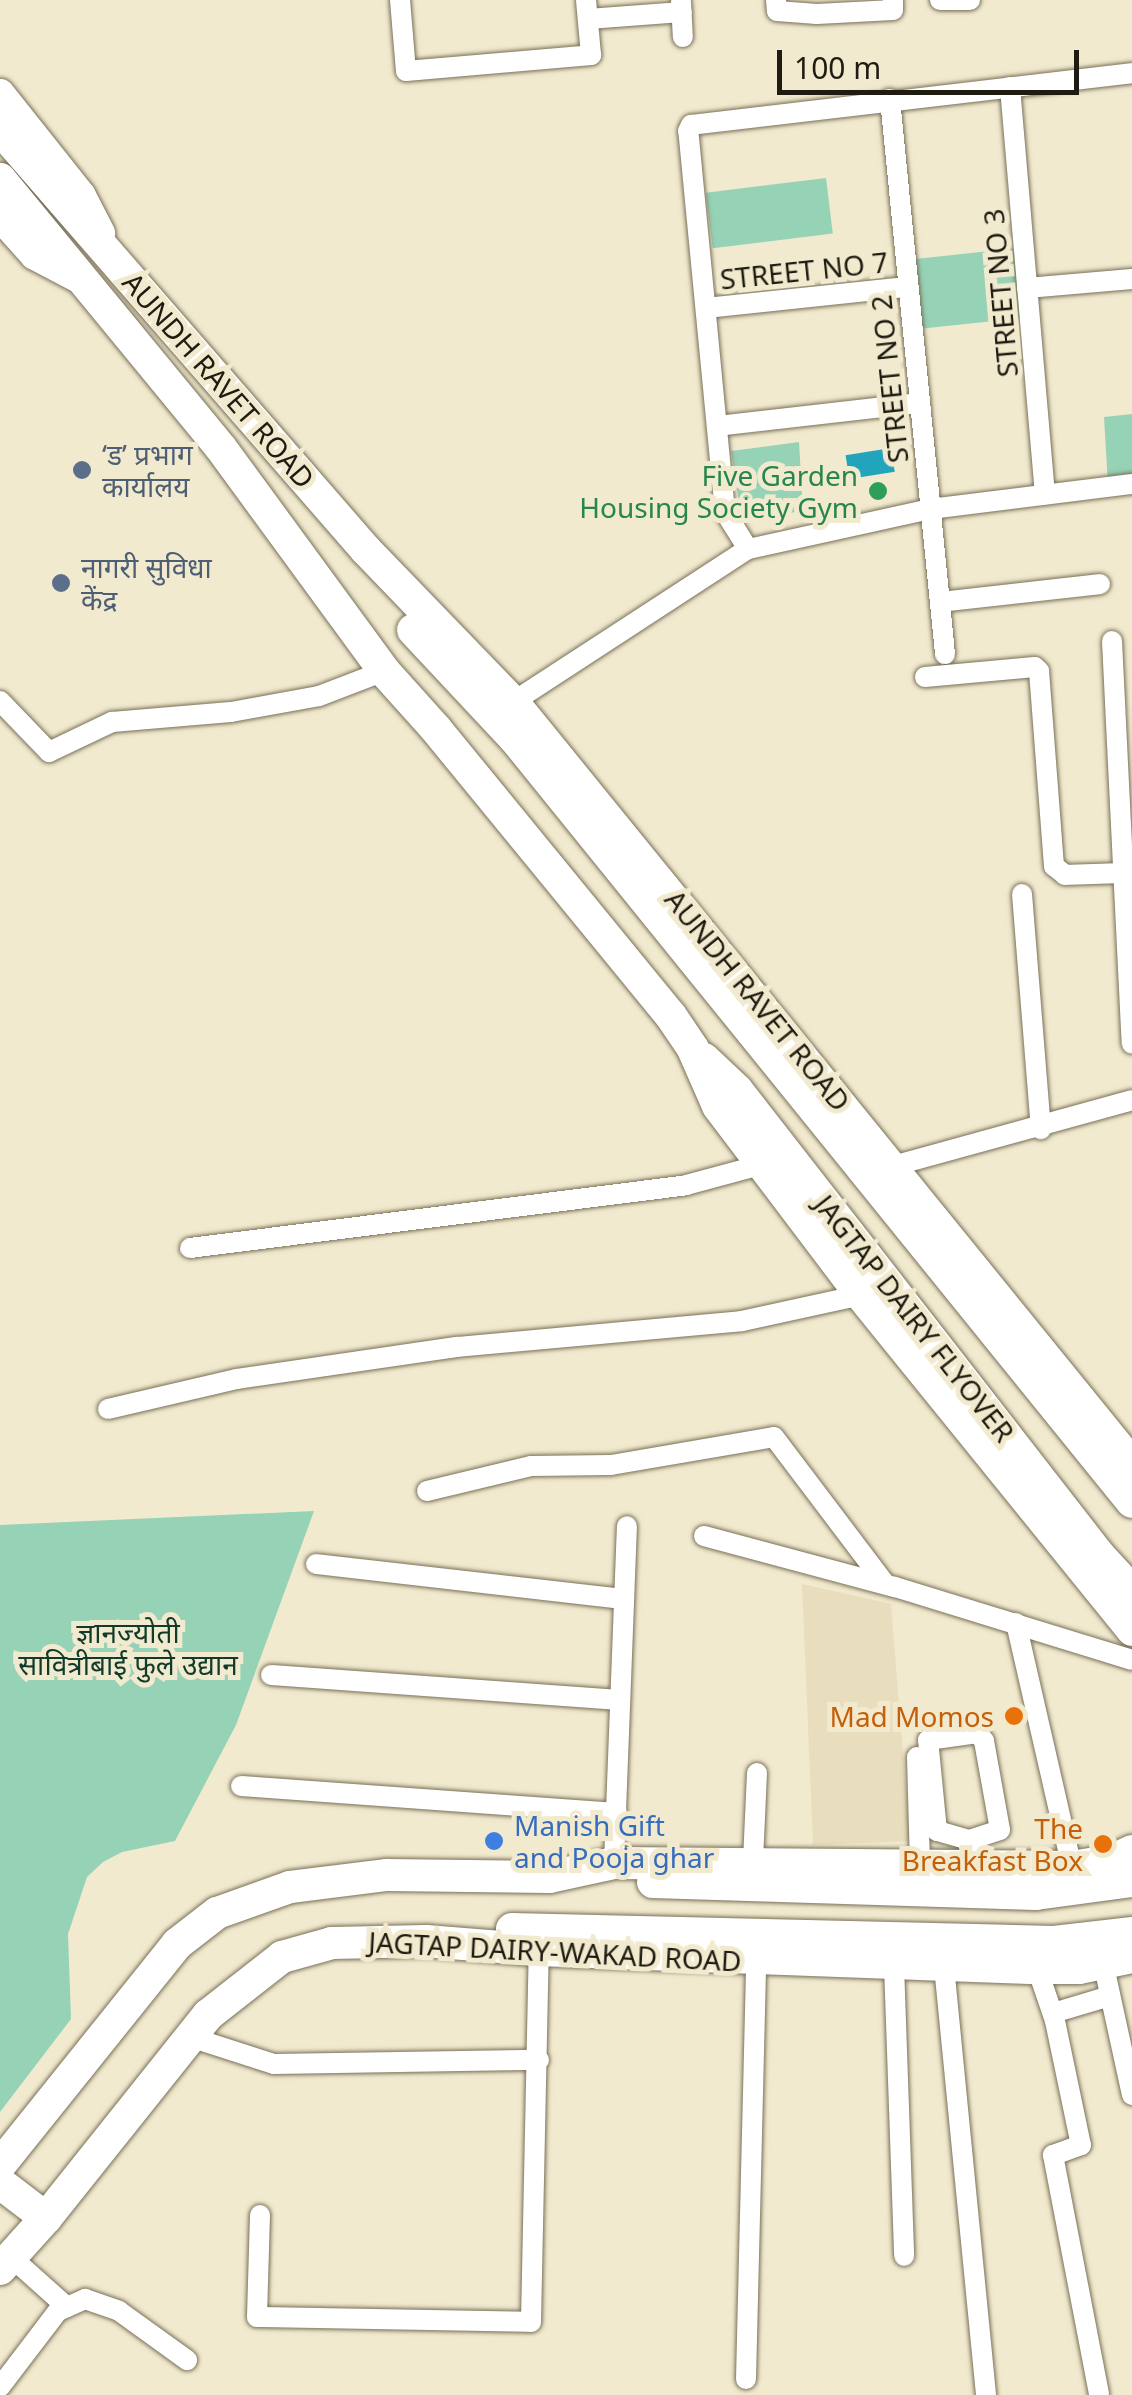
<!DOCTYPE html>
<meta charset="utf-8">
<style>
body{margin:0}
#map{position:relative;width:1132px;height:2395px;overflow:hidden;background:#f2eacf;font-family:"Noto Sans","Noto Sans Devanagari",sans-serif}
div>[style]{position:absolute}
.built>*{inset:0;background:#e8ddbc}
.green>*{inset:0;background:#96d2b6;transform-origin:0 0}
.water>*{inset:0;background:#21a4bc;transform-origin:0 0}
.roads{filter:drop-shadow(0 0 2px #787058) drop-shadow(0 0 2px #787058)}
.street>*{height:20px;margin:-10px;padding:0 10px;transform-origin:10px;border-radius:10px;background:#fff}
.secondary>*{height:30px;margin:-15px;padding:0 15px;transform-origin:15px;border-radius:15px;background:#fff}
.primary>*{height:32px;margin:-16px;padding:0 16px;transform-origin:16px;border-radius:16px;background:#fff}
.dots>*{width:28px;height:28px;translate:-50% -50%;box-sizing:border-box;border:5px solid #f2eacf;border-radius:50%}
span{translate:-50% -50%;white-space:nowrap;text-align:center;line-height:1.15;-webkit-text-stroke:10px #f2eacf;paint-order:stroke}
.street-label{font-size:28px;color:#1e1b11}
.service-label{font-size:28px;color:#4e5e75}
.left{translate:0 -50%;text-align:left}
.leisure-label{font-size:28px;color:#27864d}
.right{translate:-100% -50%;text-align:right}
.park-label{font-size:28px;color:#103a2a}
.food-label{font-size:28px;color:#c56008}
.shop-label{font-size:28px;color:#366cbe}
.scale{position:absolute;left:777px;top:50px;width:302px;height:45px;box-sizing:border-box;border:5px solid #1e1b11;border-top:0;padding-left:12px;font-size:30px;line-height:35px;white-space:nowrap;color:#1e1b11;-webkit-text-stroke:8px #f2eacf;paint-order:stroke}
</style>
<div id="map">
<div class="built">
<i style="clip-path:polygon(802px 1584px,891px 1604px,910px 1841px,813px 1845px)"></i>
</div>
<div class="green">
<i style="left:826px;top:178px;width:56px;height:121px;rotate:83deg"></i>
<i style="left:1019px;top:248px;width:70px;height:109px;rotate:84deg"></i>
<i style="clip-path:polygon(1132px 414px,1132px 481px,1108px 485px,1104px 417px)"></i>
<i style="clip-path:polygon(799px 442px,803px 512px,741px 515px,731px 451px)"></i>
<i style="clip-path:polygon(314px 1511px,236px 1725px,175px 1841px,122px 1852px,103px 1862px,87px 1877px,68px 1934px,71px 2019px,0 2112px,0 1525px)"></i>
</div>
<div class="water">
<i style="left:891px;top:448px;width:24px;height:46px;rotate:81deg"></i>
</div>
<div class="roads">
<div class="street">
<i style="left:400px;top:0;width:71px;rotate:85.2deg"></i>
<i style="left:406px;top:71px;width:186px;rotate:-4.9deg"></i>
<i style="left:591px;top:55px;width:55px;rotate:-95.2deg"></i>
<i style="left:776px;top:0;width:11px;rotate:85deg"></i>
<i style="left:777px;top:11px;width:40px;rotate:4.3deg"></i>
<i style="left:817px;top:14px;width:76px;rotate:-3deg"></i>
<i style="left:893px;top:10px;width:10px;rotate:-90deg"></i>
<i style="left:940px;top:0;width:30px"></i>
<i style="left:681px;top:2px;width:35px;rotate:87deg"></i>
<i style="left:588px;top:19px;width:94px;rotate:-4.3deg"></i>
<i style="left:1010px;top:87px;width:409px;rotate:85.1deg"></i>
<i style="left:890px;top:99px;width:558px;rotate:84.34deg"></i>
<i style="left:1027px;top:288px;width:105px;rotate:-4.9deg"></i>
<i style="left:706px;top:308px;width:202px;rotate:-6deg"></i>
<i style="left:717px;top:426px;width:203px;rotate:-6.5deg"></i>
<i style="left:748px;top:549px;width:44px;rotate:-121.9deg"></i>
<i style="left:725px;top:512px;width:383px;rotate:-95.5deg"></i>
<i style="left:688px;top:131px;width:7px;rotate:-63deg"></i>
<i style="left:691px;top:125px;width:444px;rotate:-6.7deg"></i>
<i style="left:940px;top:602px;width:161px;rotate:-6.4deg"></i>
<i style="left:1112px;top:641px;width:403px;rotate:87.2deg"></i>
<i style="left:925px;top:677px;width:110px;rotate:-5.2deg"></i>
<i style="left:1035px;top:667px;width:6px;rotate:45deg"></i>
<i style="left:1039px;top:671px;width:196px;rotate:85.6deg"></i>
<i style="left:1054px;top:866px;width:14px;rotate:39deg"></i>
<i style="left:1065px;top:875px;width:56px;rotate:-2deg"></i>
<i style="left:0;top:701px;width:71px;rotate:46.1deg"></i>
<i style="left:49px;top:752px;width:70px;rotate:-25.5deg"></i>
<i style="left:112px;top:722px;width:119px;rotate:-4.8deg"></i>
<i style="left:231px;top:712px;width:89px;rotate:-10.3deg"></i>
<i style="left:319px;top:696px;width:70px;rotate:-21deg"></i>
<i style="left:513px;top:702px;width:280px;rotate:-33.1deg"></i>
<i style="left:748px;top:549px;width:186px;rotate:-12.4deg"></i>
<i style="left:930px;top:509px;width:204px;rotate:-7.1deg"></i>
<i style="left:1022px;top:894px;width:236px;rotate:85.4deg"></i>
<i style="left:893px;top:1166px;width:248px;rotate:-15.4deg"></i>
<i style="left:190px;top:1248px;width:500px;rotate:-7.2deg"></i>
<i style="left:686px;top:1185px;width:81px;rotate:-15.1deg"></i>
<i style="left:108px;top:1409px;width:132px;rotate:-13.1deg"></i>
<i style="left:237px;top:1379px;width:222px;rotate:-8.3deg"></i>
<i style="left:457px;top:1347px;width:286px;rotate:-5.2deg"></i>
<i style="left:742px;top:1321px;width:122px;rotate:-12.3deg"></i>
<i style="left:427px;top:1491px;width:107px;rotate:-13.5deg"></i>
<i style="left:531px;top:1466px;width:80px;rotate:-0.7deg"></i>
<i style="left:611px;top:1465px;width:165px;rotate:-9.7deg"></i>
<i style="left:774px;top:1437px;width:184px;rotate:52.9deg"></i>
<i style="left:704px;top:1536px;width:198px;rotate:15deg"></i>
<i style="left:895px;top:1587px;width:248px;rotate:17.1deg"></i>
<i style="left:316px;top:1564px;width:310px;rotate:6.5deg"></i>
<i style="left:1016px;top:1623px;width:250px;rotate:77.1deg"></i>
<i style="left:271px;top:1675px;width:350px;rotate:4.1deg"></i>
<i style="left:917px;top:1757px;width:107px;rotate:88.4deg"></i>
<i style="left:241px;top:1786px;width:377px;rotate:4.1deg"></i>
<i style="left:969px;top:1840px;width:33px;rotate:-164deg"></i>
<i style="left:937px;top:1831px;width:91px;rotate:-95.6deg"></i>
<i style="left:928px;top:1740px;width:50px;rotate:-8deg"></i>
<i style="left:978px;top:1733px;width:10px;rotate:53deg"></i>
<i style="left:984px;top:1741px;width:90px;rotate:79.8deg"></i>
<i style="left:1000px;top:1830px;width:33px;rotate:162deg"></i>
<i style="left:969px;top:1840px;width:26px;rotate:88deg"></i>
<i style="left:753px;top:1861px;width:88px;rotate:-87.4deg"></i>
<i style="left:614px;top:1863px;width:337px;rotate:-87.8deg"></i>
<i style="left:1103px;top:1962px;width:136px;rotate:77.7deg"></i>
<i style="left:894px;top:1965px;width:291px;rotate:88deg"></i>
<i style="left:944px;top:1966px;width:431px;rotate:84.4deg"></i>
<i style="left:1037px;top:1968px;width:56px;rotate:71.2deg"></i>
<i style="left:1055px;top:2021px;width:127px;rotate:78.2deg"></i>
<i style="left:1081px;top:2145px;width:30px;rotate:160deg"></i>
<i style="left:1053px;top:2155px;width:244px;rotate:79.1deg"></i>
<i style="left:1053px;top:2013px;width:59px;rotate:-16.6deg"></i>
<i style="left:190px;top:2037px;width:88px;rotate:17.8deg"></i>
<i style="left:274px;top:2064px;width:265px;rotate:-0.9deg"></i>
<i style="left:260px;top:2215px;width:102px;rotate:91.7deg"></i>
<i style="left:257px;top:2317px;width:274px;rotate:1deg"></i>
<i style="left:531px;top:2322px;width:372px;rotate:-88.8deg"></i>
<i style="left:11px;top:2257px;width:75px;rotate:41.8deg"></i>
<i style="left:746px;top:2379px;width:419px;rotate:-88.6deg"></i>
<i style="left:0;top:2387px;width:96px;rotate:-52.7deg"></i>
<i style="left:58px;top:2311px;width:30px;rotate:-24deg"></i>
<i style="left:85px;top:2299px;width:36px;rotate:19deg"></i>
<i style="left:119px;top:2311px;width:84px;rotate:35.8deg"></i>
</div>
<div class="secondary">
<i style="left:0;top:94px;width:130px;rotate:51.5deg"></i>
<i style="left:81px;top:196px;width:42px;rotate:62.8deg"></i>
<i style="left:0;top:216px;width:52px;rotate:48.1deg"></i>
<i style="left:35px;top:255px;width:50px;rotate:27.6deg"></i>
</div>
<div class="primary">
<i style="left:0;top:129px;width:558px;rotate:49deg"></i>
<i style="left:366px;top:550px;width:211px;rotate:46deg"></i>
<i style="left:513px;top:702px;width:982px;rotate:50.91deg"></i>
<i style="left:0;top:179px;width:348px;rotate:50.6deg"></i>
<i style="left:221px;top:448px;width:276px;rotate:53.8deg"></i>
<i style="left:384px;top:671px;width:78px;rotate:48.1deg"></i>
<i style="left:436px;top:729px;width:371px;rotate:50.7deg"></i>
<i style="left:671px;top:1016px;width:40px;rotate:56deg"></i>
<i style="left:693px;top:1049px;width:62px;rotate:66.3deg"></i>
<i style="left:718px;top:1106px;width:237px;rotate:52.9deg"></i>
<i style="left:861px;top:1295px;width:431px;rotate:51deg"></i>
<i style="left:413px;top:630px;width:149px;rotate:46.9deg"></i>
<i style="left:515px;top:739px;width:981px;rotate:51.04deg"></i>
<i style="left:704px;top:1059px;width:45px;rotate:43.2deg"></i>
<i style="left:737px;top:1090px;width:589px;rotate:52.1deg"></i>
<i style="left:1099px;top:1555px;width:49px;rotate:47.5deg"></i>
<i style="left:653px;top:1882px;width:383px;rotate:1.8deg"></i>
<i style="left:1036px;top:1894px;width:97px;rotate:-7.7deg"></i>
<i style="left:512px;top:1929px;width:542px;rotate:1.37deg"></i>
<i style="left:1054px;top:1942px;width:79px;rotate:-6.6deg"></i>
<i style="left:0;top:2165px;width:283px;rotate:-51.3deg"></i>
<i style="left:177px;top:1944px;width:51px;rotate:-37.8deg"></i>
<i style="left:217px;top:1913px;width:77px;rotate:-19.6deg"></i>
<i style="left:290px;top:1887px;width:98px;rotate:-7.1deg"></i>
<i style="left:387px;top:1875px;width:162px;rotate:0.7deg"></i>
<i style="left:549px;top:1877px;width:66px;rotate:-12.2deg"></i>
<i style="left:614px;top:1863px;width:458px;rotate:0.5deg"></i>
<i style="left:1072px;top:1867px;width:42px;rotate:-9.7deg"></i>
<i style="left:1113px;top:1860px;width:21px;rotate:-25deg"></i>
<i style="left:0;top:2183px;width:58px;rotate:37.3deg"></i>
<i style="left:0;top:2269px;width:69px;rotate:-48deg"></i>
<i style="left:46px;top:2218px;width:260px;rotate:-51.4deg"></i>
<i style="left:208px;top:2015px;width:94px;rotate:-38.1deg"></i>
<i style="left:282px;top:1957px;width:52px;rotate:-15.6deg"></i>
<i style="left:332px;top:1943px;width:94px;rotate:-1.2deg"></i>
<i style="left:426px;top:1941px;width:113px;rotate:4.6deg"></i>
<i style="left:539px;top:1950px;width:498px;rotate:2.1deg"></i>
<i style="left:1037px;top:1968px;width:42px"></i>
<i style="left:1079px;top:1968px;width:54px;rotate:-11.7deg"></i>
</div>
</div>
<div class="dots">
<i style="left:82px;top:470px;background:#5c6f8a"></i>
<i style="left:878px;top:491px;background:#2e9e5b"></i>
<i style="left:61px;top:583px;background:#5c6f8a"></i>
<i style="left:1014px;top:1716px;background:#e8710a"></i>
<i style="left:494px;top:1841px;background:#3f7fe0"></i>
<i style="left:1103px;top:1844px;background:#e8710a"></i>
</div>
<div class="street-label">
<span style="left:804px;top:270px;rotate:-6deg">STREET NO 7</span>
<span style="left:1000px;top:293px;rotate:-95deg">STREET NO 3</span>
<span style="left:889px;top:379px;rotate:-96deg">STREET NO 2</span>
<span style="left:219px;top:380px;rotate:49deg">AUNDH RAVET ROAD</span>
<span style="left:758px;top:1000px;rotate:51deg">AUNDH RAVET ROAD</span>
<span style="left:915px;top:1318px;rotate:52deg">JAGTAP DAIRY FLYOVER</span>
<span style="left:555px;top:1951px;rotate:3deg">JAGTAP DAIRY-WAKAD ROAD</span>
</div>
<div class="service-label">
<span class="left" style="left:102px;top:470px">‘ड’ प्रभाग<br>कार्यालय</span>
<span class="left" style="left:81px;top:583px">नागरी सुविधा<br>केंद्र</span>
</div>
<div class="leisure-label">
<span class="right" style="left:858px;top:491px">Five Garden<br>Housing Society Gym</span>
</div>
<div class="park-label">
<span style="left:128px;top:1648px">ज्ञानज्योती<br>सावित्रीबाई फुले उद्यान</span>
</div>
<div class="food-label">
<span class="right" style="left:994px;top:1716px">Mad Momos</span>
<span class="right" style="left:1083px;top:1844px">The<br>Breakfast Box</span>
</div>
<div class="shop-label">
<span class="left" style="left:514px;top:1841px">Manish Gift<br>and Pooja ghar</span>
</div>
<div class="scale">100 m</div>
</div>
